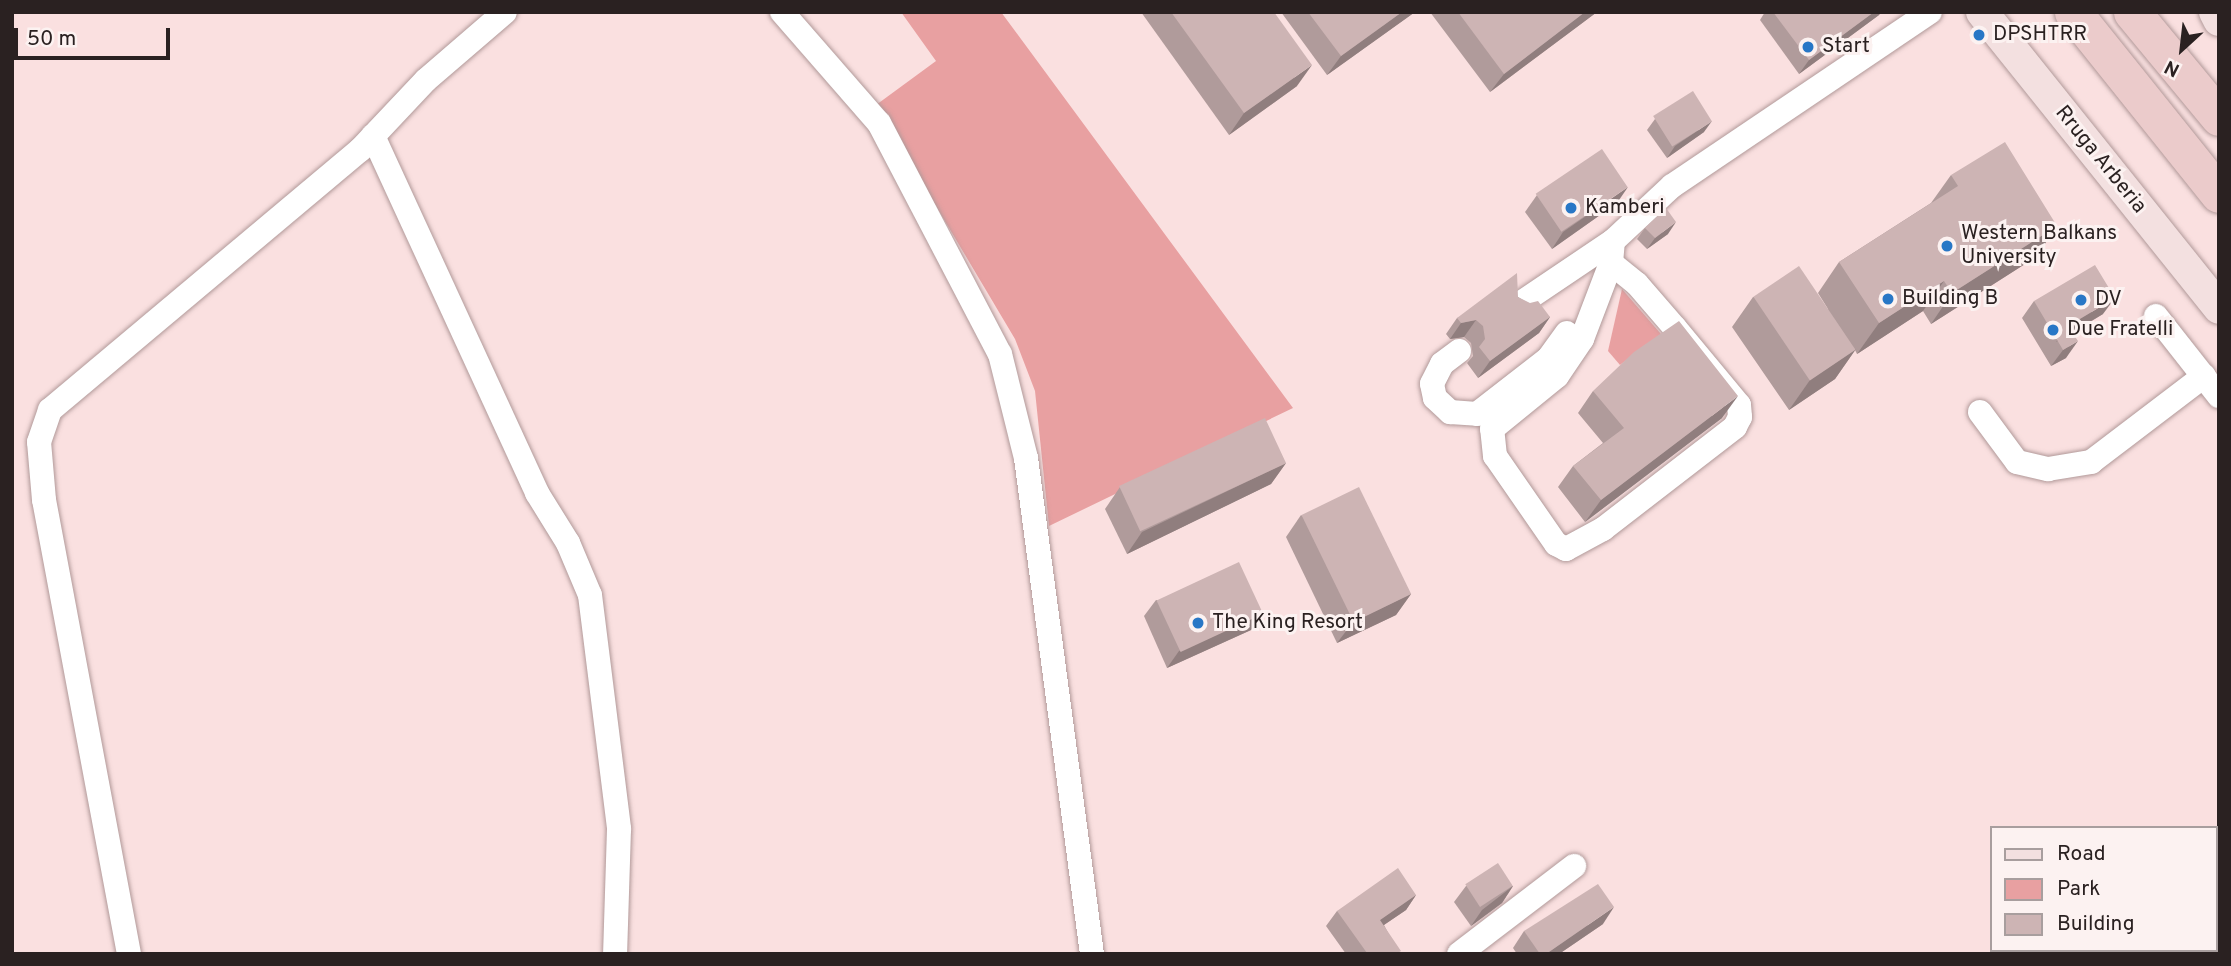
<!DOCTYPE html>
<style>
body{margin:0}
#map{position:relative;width:2231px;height:966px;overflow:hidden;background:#fae0e0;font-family:Overpass,sans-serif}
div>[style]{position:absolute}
.green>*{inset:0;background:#e8a0a1}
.roads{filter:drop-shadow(0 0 2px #b19999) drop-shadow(0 0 2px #b19999)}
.minor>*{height:24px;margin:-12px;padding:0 12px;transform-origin:12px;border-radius:12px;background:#fff}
.major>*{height:32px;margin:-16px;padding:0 16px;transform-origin:16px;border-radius:16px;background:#f3e0e0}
.highway>*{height:37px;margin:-18.5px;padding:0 18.5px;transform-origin:18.5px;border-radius:18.5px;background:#ebcbcb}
.wall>*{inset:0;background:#b09b9b}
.shaded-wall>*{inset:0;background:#907e7e}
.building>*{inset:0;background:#cdb4b4;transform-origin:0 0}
.dots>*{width:19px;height:19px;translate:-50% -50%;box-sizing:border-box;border:4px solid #fcf2f1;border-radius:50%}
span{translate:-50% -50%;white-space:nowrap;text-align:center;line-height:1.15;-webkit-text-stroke:6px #fcf2f1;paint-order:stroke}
.poi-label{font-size:21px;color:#2a2121}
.left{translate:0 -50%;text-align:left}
.street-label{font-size:21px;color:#2a2121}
.frame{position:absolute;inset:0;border:14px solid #2a2121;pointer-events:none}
.legend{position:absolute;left:1990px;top:826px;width:228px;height:126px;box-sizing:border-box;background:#fcf2f1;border:2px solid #a89e9e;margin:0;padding:9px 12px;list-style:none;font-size:21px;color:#2a2121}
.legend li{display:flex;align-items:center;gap:14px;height:35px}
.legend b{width:35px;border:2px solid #a89e9e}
.north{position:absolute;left:2147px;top:14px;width:70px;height:70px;-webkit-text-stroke:5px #fcf2f1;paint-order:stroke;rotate:207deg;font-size:19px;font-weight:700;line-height:28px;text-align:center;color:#2a2121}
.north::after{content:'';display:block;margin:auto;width:24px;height:32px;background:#2a2121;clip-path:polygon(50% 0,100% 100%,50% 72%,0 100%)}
.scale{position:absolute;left:14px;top:28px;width:156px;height:32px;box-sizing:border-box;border:4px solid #2a2121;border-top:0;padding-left:9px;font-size:21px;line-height:24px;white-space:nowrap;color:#2a2121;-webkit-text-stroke:5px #fcf2f1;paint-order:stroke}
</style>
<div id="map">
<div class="green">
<i style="clip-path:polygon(901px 12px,1001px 12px,1293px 408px,1049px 526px,1035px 391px,1015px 339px,876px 105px,936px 61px)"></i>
<i style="clip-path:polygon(1622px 289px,1661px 334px,1620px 365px,1608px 351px)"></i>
</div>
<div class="roads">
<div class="minor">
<i style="left:782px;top:12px;width:147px;rotate:48.9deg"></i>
<i style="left:879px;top:123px;width:261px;rotate:62.4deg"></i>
<i style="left:1000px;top:354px;width:107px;rotate:76deg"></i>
<i style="left:1026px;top:458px;width:500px;rotate:82.42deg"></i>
<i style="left:373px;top:136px;width:393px;rotate:65.3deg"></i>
<i style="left:537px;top:493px;width:59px;rotate:58.2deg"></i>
<i style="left:568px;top:543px;width:56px;rotate:67.1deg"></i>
<i style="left:590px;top:595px;width:236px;rotate:82.9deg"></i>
<i style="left:619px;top:829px;width:125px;rotate:91.8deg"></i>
<i style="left:1611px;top:263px;width:33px;rotate:39deg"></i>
<i style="left:1637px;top:284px;width:58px;rotate:49.2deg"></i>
<i style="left:1675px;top:328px;width:100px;rotate:50.3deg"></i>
<i style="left:1739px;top:405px;width:12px;rotate:85deg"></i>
<i style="left:1740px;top:417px;width:11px;rotate:117deg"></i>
<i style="left:1735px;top:427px;width:167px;rotate:142.3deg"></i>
<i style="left:1603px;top:529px;width:42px;rotate:151.6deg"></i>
<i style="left:1566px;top:549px;width:11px;rotate:-153deg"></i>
<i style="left:1556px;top:544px;width:107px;rotate:-124.7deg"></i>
<i style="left:1495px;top:456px;width:27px;rotate:-96deg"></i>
<i style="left:1492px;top:429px;width:84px;rotate:-39.2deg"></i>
<i style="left:1557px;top:376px;width:45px;rotate:-56deg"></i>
<i style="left:1582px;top:339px;width:81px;rotate:-69.1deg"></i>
<i style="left:1611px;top:263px;width:22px;rotate:-85deg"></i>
<i style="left:1518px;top:305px;width:115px;rotate:-34deg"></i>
<i style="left:1613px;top:241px;width:81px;rotate:-43deg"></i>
<i style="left:1672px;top:186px;width:311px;rotate:-34deg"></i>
<i style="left:2156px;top:316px;width:102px;rotate:51.8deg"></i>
<i style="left:1459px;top:351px;width:21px;rotate:143deg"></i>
<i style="left:1442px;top:364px;width:22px;rotate:117deg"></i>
<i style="left:1432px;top:384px;width:14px;rotate:78deg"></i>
<i style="left:1435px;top:398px;width:21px;rotate:43deg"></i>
<i style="left:1450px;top:412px;width:27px;rotate:4deg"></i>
<i style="left:1477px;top:414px;width:90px;rotate:-37.8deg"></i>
<i style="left:1548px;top:359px;width:32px;rotate:-54deg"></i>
<i style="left:1980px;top:412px;width:62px;rotate:53.5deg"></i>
<i style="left:2017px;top:462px;width:32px;rotate:13deg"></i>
<i style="left:2048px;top:469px;width:44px;rotate:-9.2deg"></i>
<i style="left:2091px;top:462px;width:142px;rotate:-37.3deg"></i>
<i style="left:129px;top:954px;width:462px;rotate:-100.6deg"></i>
<i style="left:44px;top:500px;width:58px;rotate:-94.9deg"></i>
<i style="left:39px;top:442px;width:34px;rotate:-71deg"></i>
<i style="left:50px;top:410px;width:405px;rotate:-40deg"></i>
<i style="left:360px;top:150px;width:96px;rotate:-46.7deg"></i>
<i style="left:426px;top:80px;width:104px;rotate:-40.7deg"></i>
<i style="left:1459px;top:954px;width:145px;rotate:-37.4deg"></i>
</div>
<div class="major">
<i style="left:1982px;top:12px;width:379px;rotate:51.3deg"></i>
<i style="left:2215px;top:12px;width:9px;rotate:63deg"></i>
</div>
<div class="highway">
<i style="left:2073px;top:12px;width:233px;rotate:51.3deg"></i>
<i style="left:2132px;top:12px;width:136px;rotate:50.4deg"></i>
</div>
</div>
<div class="wall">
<i style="clip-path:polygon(1141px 12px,1274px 12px,1297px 86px,1229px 135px)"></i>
<i style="clip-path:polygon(1281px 12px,1415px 12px,1327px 75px)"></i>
<i style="clip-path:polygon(1430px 12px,1597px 12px,1490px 92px)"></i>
<i style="clip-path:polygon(1765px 12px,1881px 12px,1879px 15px,1799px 74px,1760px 20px)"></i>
<i style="clip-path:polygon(1655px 119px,1704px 132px,1667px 158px,1647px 130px)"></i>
<i style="clip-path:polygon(1951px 175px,2057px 226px,2036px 257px,1931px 324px,1923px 311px,1857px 354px,1855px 350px,1835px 379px,1789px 410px,1732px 327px,1753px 297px,1828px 309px,1818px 293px,1839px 262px,1931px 203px)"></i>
<i style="clip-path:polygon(1537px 195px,1617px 203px,1552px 249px,1525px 212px)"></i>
<i style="clip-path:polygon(1645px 228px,1668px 234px,1647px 249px,1637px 239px)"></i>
<i style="clip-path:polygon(1518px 297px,1550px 317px,1539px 333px,1478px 378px,1467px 363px,1473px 356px,1471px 343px,1464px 337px,1450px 339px,1446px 334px,1457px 318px)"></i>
<i style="clip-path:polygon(2034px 301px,2103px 314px,2072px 333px,2066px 358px,2051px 366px,2022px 318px)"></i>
<i style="clip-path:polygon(1593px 391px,1722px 418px,1585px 522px,1558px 487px,1573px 466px,1603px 443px,1578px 413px)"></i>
<i style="clip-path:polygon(1286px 463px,1271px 484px,1127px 554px,1105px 509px,1120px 487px)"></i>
<i style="clip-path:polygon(1301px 515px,1411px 594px,1396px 615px,1337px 643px,1286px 537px)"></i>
<i style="clip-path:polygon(1156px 600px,1263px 614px,1251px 630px,1167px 668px,1144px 616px)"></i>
<i style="clip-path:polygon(1466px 886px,1513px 886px,1502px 903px,1471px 926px,1454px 902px)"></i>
<i style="clip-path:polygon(1416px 895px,1406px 910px,1384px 925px,1399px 954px,1346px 954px,1326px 926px,1337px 911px)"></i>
<i style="clip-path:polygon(1603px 924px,1559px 954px,1517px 954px,1513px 948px,1524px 931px)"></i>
</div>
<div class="shaded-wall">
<i style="clip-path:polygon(1402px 12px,1415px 12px,1327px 75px,1341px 56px)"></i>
<i style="clip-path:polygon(1585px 12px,1597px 12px,1490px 92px,1504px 74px)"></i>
<i style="clip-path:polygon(1874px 12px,1881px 12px,1879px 15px,1799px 74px,1809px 60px)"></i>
<i style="clip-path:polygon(1312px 65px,1297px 86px,1229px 135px,1244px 113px)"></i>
<i style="clip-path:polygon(1712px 121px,1704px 132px,1667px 158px,1675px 146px)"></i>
<i style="clip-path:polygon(1628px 187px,1617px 203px,1552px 249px,1563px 232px)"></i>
<i style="clip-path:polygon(1676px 222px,1668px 234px,1647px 249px,1655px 238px)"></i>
<i style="clip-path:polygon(2057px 226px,2036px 257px,1931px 324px,1952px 293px)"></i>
<i style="clip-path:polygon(1944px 281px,1923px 311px,1857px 354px,1879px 323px)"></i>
<i style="clip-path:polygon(2115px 298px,2103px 314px,2056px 342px,2068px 326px)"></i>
<i style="clip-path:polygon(1550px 317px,1539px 333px,1478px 378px,1490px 361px)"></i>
<i style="clip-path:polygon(1476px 320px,1464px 337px,1450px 339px,1461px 323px)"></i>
<i style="clip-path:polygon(2078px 341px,2066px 358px,2051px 366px,2063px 350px)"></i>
<i style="clip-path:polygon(1856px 349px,1835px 379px,1789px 410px,1810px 380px)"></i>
<i style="clip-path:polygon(1738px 396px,1722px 418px,1585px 522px,1601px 500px)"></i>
<i style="clip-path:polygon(1286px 463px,1271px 484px,1127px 554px,1142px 532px)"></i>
<i style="clip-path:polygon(1411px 594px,1396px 615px,1337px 643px,1353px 622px)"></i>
<i style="clip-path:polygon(1263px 614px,1251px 630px,1167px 668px,1179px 651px)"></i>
<i style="clip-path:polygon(1513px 886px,1502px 903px,1471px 926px,1482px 910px)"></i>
<i style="clip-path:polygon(1416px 895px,1406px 910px,1369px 935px,1380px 920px)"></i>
<i style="clip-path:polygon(1614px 907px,1603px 924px,1559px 954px,1546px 954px)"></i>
</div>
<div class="building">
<i style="clip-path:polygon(1171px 12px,1274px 12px,1312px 65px,1244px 113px)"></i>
<i style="clip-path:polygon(1308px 12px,1402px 12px,1341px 56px)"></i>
<i style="clip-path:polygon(1458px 12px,1585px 12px,1504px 74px)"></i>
<i style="clip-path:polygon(1773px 12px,1874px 12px,1809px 60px)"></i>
<i style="left:1693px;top:91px;width:36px;height:47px;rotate:58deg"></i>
<i style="clip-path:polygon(2005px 142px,2057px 226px,1952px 293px,1944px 281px,1879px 323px,1839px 262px,1958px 186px,1951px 175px)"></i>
<i style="left:1602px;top:149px;width:46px;height:80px;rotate:56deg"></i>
<i style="clip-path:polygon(1666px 208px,1676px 222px,1655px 238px,1645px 228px)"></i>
<i style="clip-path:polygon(2095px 265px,2115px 298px,2068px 326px,2078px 341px,2063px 350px,2034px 301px)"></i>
<i style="left:1799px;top:266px;width:101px;height:55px;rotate:56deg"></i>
<i style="clip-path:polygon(1517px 273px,1518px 297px,1530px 303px,1538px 301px,1550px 317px,1490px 361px,1479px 347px,1485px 339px,1483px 326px,1476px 320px,1461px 323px,1457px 318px)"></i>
<i style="clip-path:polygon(1679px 321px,1738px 396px,1601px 500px,1573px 466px,1624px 428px,1593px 391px,1634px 352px)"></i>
<i style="left:1265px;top:418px;width:50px;height:161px;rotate:65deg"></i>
<i style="left:1359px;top:487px;width:119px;height:64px;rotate:64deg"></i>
<i style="left:1239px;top:562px;width:57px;height:91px;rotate:65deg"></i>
<i style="left:1498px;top:863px;width:27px;height:39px;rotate:57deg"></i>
<i style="clip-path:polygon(1398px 868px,1416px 895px,1380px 920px,1401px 951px,1396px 954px,1365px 954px,1367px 953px,1337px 911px)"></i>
<i style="clip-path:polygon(1598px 884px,1614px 907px,1546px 954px,1540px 954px,1524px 931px)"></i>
</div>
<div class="dots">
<i style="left:1979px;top:35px;background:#2877c6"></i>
<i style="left:1808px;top:47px;background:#2877c6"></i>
<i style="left:1571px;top:208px;background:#2877c6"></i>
<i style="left:1947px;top:246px;background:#2877c6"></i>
<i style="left:1888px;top:299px;background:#2877c6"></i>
<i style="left:2081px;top:300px;background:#2877c6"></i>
<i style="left:2053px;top:330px;background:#2877c6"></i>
<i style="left:1198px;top:623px;background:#2877c6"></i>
</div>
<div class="poi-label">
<span class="left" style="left:1993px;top:35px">DPSHTRR</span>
<span class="left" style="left:1822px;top:47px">Start</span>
<span class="left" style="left:1585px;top:208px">Kamberi</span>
<span class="left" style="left:1961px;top:246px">Western Balkans<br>University</span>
<span class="left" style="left:1902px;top:299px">Building B</span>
<span class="left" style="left:2095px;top:300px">DV</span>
<span class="left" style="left:2067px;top:330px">Due Fratelli</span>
<span class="left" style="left:1212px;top:623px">The King Resort</span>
</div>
<div class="street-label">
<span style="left:2100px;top:160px;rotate:51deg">Rruga Arberia</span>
</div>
<div class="frame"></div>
<ul class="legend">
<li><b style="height:9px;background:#f3e0e0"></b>Road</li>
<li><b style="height:19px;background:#e8a0a1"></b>Park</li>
<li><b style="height:19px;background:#cdb4b4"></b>Building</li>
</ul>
<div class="north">N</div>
<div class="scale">50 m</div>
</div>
